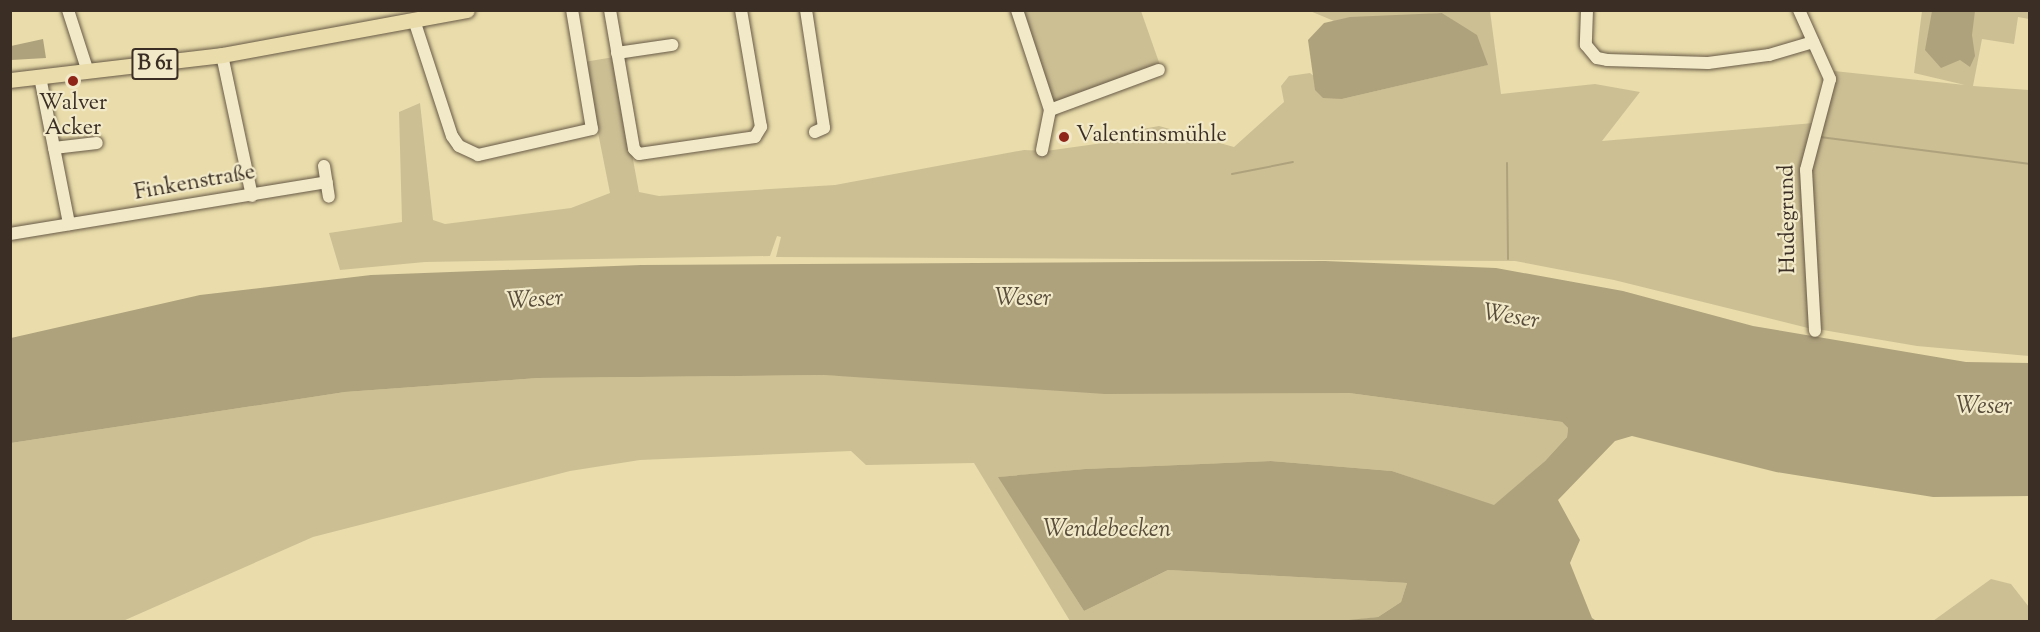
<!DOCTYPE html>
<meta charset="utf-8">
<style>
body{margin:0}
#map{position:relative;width:2040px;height:632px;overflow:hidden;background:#eaddab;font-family:"Sorts Mill Goudy",serif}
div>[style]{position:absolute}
.green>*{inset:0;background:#ccbf94}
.water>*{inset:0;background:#aea27d}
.stream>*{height:2px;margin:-1px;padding:0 1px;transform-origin:1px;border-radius:1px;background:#aea27d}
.roads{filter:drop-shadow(0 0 2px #675a46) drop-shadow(0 0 2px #675a46)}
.minor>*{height:12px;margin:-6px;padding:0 6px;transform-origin:6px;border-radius:6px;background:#f1e9c8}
.major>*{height:15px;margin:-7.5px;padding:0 7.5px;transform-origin:7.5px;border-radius:7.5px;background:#eaddab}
.dots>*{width:16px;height:16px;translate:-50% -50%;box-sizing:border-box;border:3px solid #f1e9c8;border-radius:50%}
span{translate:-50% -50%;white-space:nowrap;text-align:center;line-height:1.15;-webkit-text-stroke:4.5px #f1e9c8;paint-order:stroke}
.shield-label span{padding:2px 4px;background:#f1e9c8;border:2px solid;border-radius:4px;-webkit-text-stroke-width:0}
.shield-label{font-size:21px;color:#3b2f25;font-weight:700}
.poi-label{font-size:22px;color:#3b2f25}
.left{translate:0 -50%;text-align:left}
.street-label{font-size:22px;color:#3b2f25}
.water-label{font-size:24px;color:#584c3b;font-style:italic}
.frame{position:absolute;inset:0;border:12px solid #3b2f25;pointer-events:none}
</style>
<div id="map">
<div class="green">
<i style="clip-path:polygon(1021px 11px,1141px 11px,1161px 68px,1058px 105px,1049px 101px)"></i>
<i style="clip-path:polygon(1310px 11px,1490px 11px,1501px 94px,1595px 84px,1640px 92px,1602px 141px,1814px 123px,1807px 146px,1812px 329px,1614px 280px,1515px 261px,776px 257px,781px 237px,777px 236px,770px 256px,425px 262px,340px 270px,329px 233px,402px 222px,399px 112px,420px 103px,433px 220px,445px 224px,571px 208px,610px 193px,584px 62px,614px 57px,639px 192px,659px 196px,835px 185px,1024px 150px,1046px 151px,1110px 142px,1109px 135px,1159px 126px,1234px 147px,1284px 102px,1281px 86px,1289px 76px,1310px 73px,1342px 99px,1487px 65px,1482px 52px,1457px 23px,1442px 13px,1334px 21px)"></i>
<i style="clip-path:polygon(1922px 11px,2029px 11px,2029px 19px,2018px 17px,2014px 44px,1982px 39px,1973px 86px,2029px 90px,2029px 356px,1917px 346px,1817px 329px,1808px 176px,1834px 71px,1965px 85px,1914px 73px)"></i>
<i style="clip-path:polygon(824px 375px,1349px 393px,1562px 422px,1568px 428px,1567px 437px,1545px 461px,1494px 506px,1392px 471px,1271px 461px,1085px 469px,999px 477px,1084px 611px,1168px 570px,1407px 583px,1401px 602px,1378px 617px,1339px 622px,1070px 621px,974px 463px,866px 465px,851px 451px,640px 460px,570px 471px,313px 537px,123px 621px,11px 622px,11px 443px,345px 392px,538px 378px)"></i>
<i style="clip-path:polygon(1991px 579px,2011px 584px,2029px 607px,2029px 621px,1933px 621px)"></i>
</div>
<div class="water">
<i style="clip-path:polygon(1932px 11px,1975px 11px,1972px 35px,1975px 56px,1970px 67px,1960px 60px,1941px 68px,1925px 50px)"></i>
<i style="clip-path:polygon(1442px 13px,1477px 35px,1488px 65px,1342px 99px,1323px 98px,1315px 90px,1308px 40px,1324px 23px,1350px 17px)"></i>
<i style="clip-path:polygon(43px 39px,46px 58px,11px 60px,11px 46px)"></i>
<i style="clip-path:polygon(1325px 261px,1496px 268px,1623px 291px,1753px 326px,1966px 362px,2030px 363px,2029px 496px,1933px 497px,1776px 472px,1632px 436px,1615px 441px,1558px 500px,1580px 540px,1570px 563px,1592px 618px,1598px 622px,1339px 621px,1378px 617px,1401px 602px,1407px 583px,1168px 570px,1084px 611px,998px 477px,1085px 469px,1271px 461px,1392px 471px,1494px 505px,1545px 461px,1567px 437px,1568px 428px,1562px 422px,1349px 393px,1105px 394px,824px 375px,538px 378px,345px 392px,11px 443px,11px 338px,200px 295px,371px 275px,641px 265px)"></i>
</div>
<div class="stream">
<i style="left:1820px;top:137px;width:212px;rotate:7.3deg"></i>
<i style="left:1507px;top:163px;width:96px;rotate:89.4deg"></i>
<i style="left:1232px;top:174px;width:62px;rotate:-11.1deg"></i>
</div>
<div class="roads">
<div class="minor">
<i style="left:68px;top:10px;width:65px;rotate:72.1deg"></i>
<i style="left:610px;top:10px;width:141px;rotate:80.2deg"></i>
<i style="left:634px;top:149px;width:7px;rotate:45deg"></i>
<i style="left:639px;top:154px;width:117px;rotate:-8.3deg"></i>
<i style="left:755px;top:137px;width:12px;rotate:-59deg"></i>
<i style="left:761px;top:127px;width:119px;rotate:-99.7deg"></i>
<i style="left:806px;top:10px;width:119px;rotate:81.3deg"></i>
<i style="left:824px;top:128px;width:10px;rotate:156deg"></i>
<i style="left:1017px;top:10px;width:105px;rotate:71.7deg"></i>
<i style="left:1050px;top:110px;width:41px;rotate:101.3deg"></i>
<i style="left:1587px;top:10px;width:35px;rotate:92deg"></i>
<i style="left:1586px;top:45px;width:17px;rotate:50deg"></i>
<i style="left:1597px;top:58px;width:10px;rotate:11deg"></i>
<i style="left:1607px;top:60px;width:101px;rotate:1.7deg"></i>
<i style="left:1708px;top:63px;width:62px;rotate:-7.5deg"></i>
<i style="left:1769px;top:55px;width:46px;rotate:-16.5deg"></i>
<i style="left:1799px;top:10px;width:76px;rotate:65.8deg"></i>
<i style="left:1830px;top:79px;width:94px;rotate:104.8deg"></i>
<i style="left:1806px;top:170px;width:161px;rotate:86.8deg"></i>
<i style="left:414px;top:20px;width:122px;rotate:71.9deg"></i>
<i style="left:452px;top:136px;width:12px;rotate:55deg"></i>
<i style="left:459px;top:146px;width:21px;rotate:25deg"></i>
<i style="left:478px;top:155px;width:117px;rotate:-12.8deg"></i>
<i style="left:592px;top:129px;width:121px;rotate:-99.5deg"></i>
<i style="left:617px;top:53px;width:56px;rotate:-8.3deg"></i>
<i style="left:222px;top:55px;width:144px;rotate:78deg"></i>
<i style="left:40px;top:77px;width:150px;rotate:78.8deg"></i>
<i style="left:1050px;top:110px;width:116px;rotate:-20.2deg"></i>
<i style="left:54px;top:148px;width:43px;rotate:-6.6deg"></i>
<i style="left:324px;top:166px;width:31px;rotate:81deg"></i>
<i style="left:10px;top:234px;width:321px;rotate:-9.3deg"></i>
</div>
<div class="major">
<i style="left:10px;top:80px;width:213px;rotate:-6.7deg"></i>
<i style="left:222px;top:55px;width:249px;rotate:-10.4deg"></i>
</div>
</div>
<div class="dots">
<i style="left:73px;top:81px;background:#8f2418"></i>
<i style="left:1064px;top:137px;background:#8f2418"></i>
</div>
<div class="shield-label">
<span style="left:155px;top:64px">B 61</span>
</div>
<div class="poi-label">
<span style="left:73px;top:117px">Walver<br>Acker</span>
<span class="left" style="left:1076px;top:137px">Valentinsmühle</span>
</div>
<div class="street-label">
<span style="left:195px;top:184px;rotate:-10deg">Finkenstraße</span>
<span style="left:1789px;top:219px;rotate:-91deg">Hudegrund</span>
</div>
<div class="water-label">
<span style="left:1023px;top:300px">Weser</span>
<span style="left:535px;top:301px;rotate:-4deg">Weser</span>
<span style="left:1511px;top:318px;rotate:9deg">Weser</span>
<span style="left:1984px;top:408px">Weser</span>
<span style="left:1107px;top:531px">Wendebecken</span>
</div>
<div class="frame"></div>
</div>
